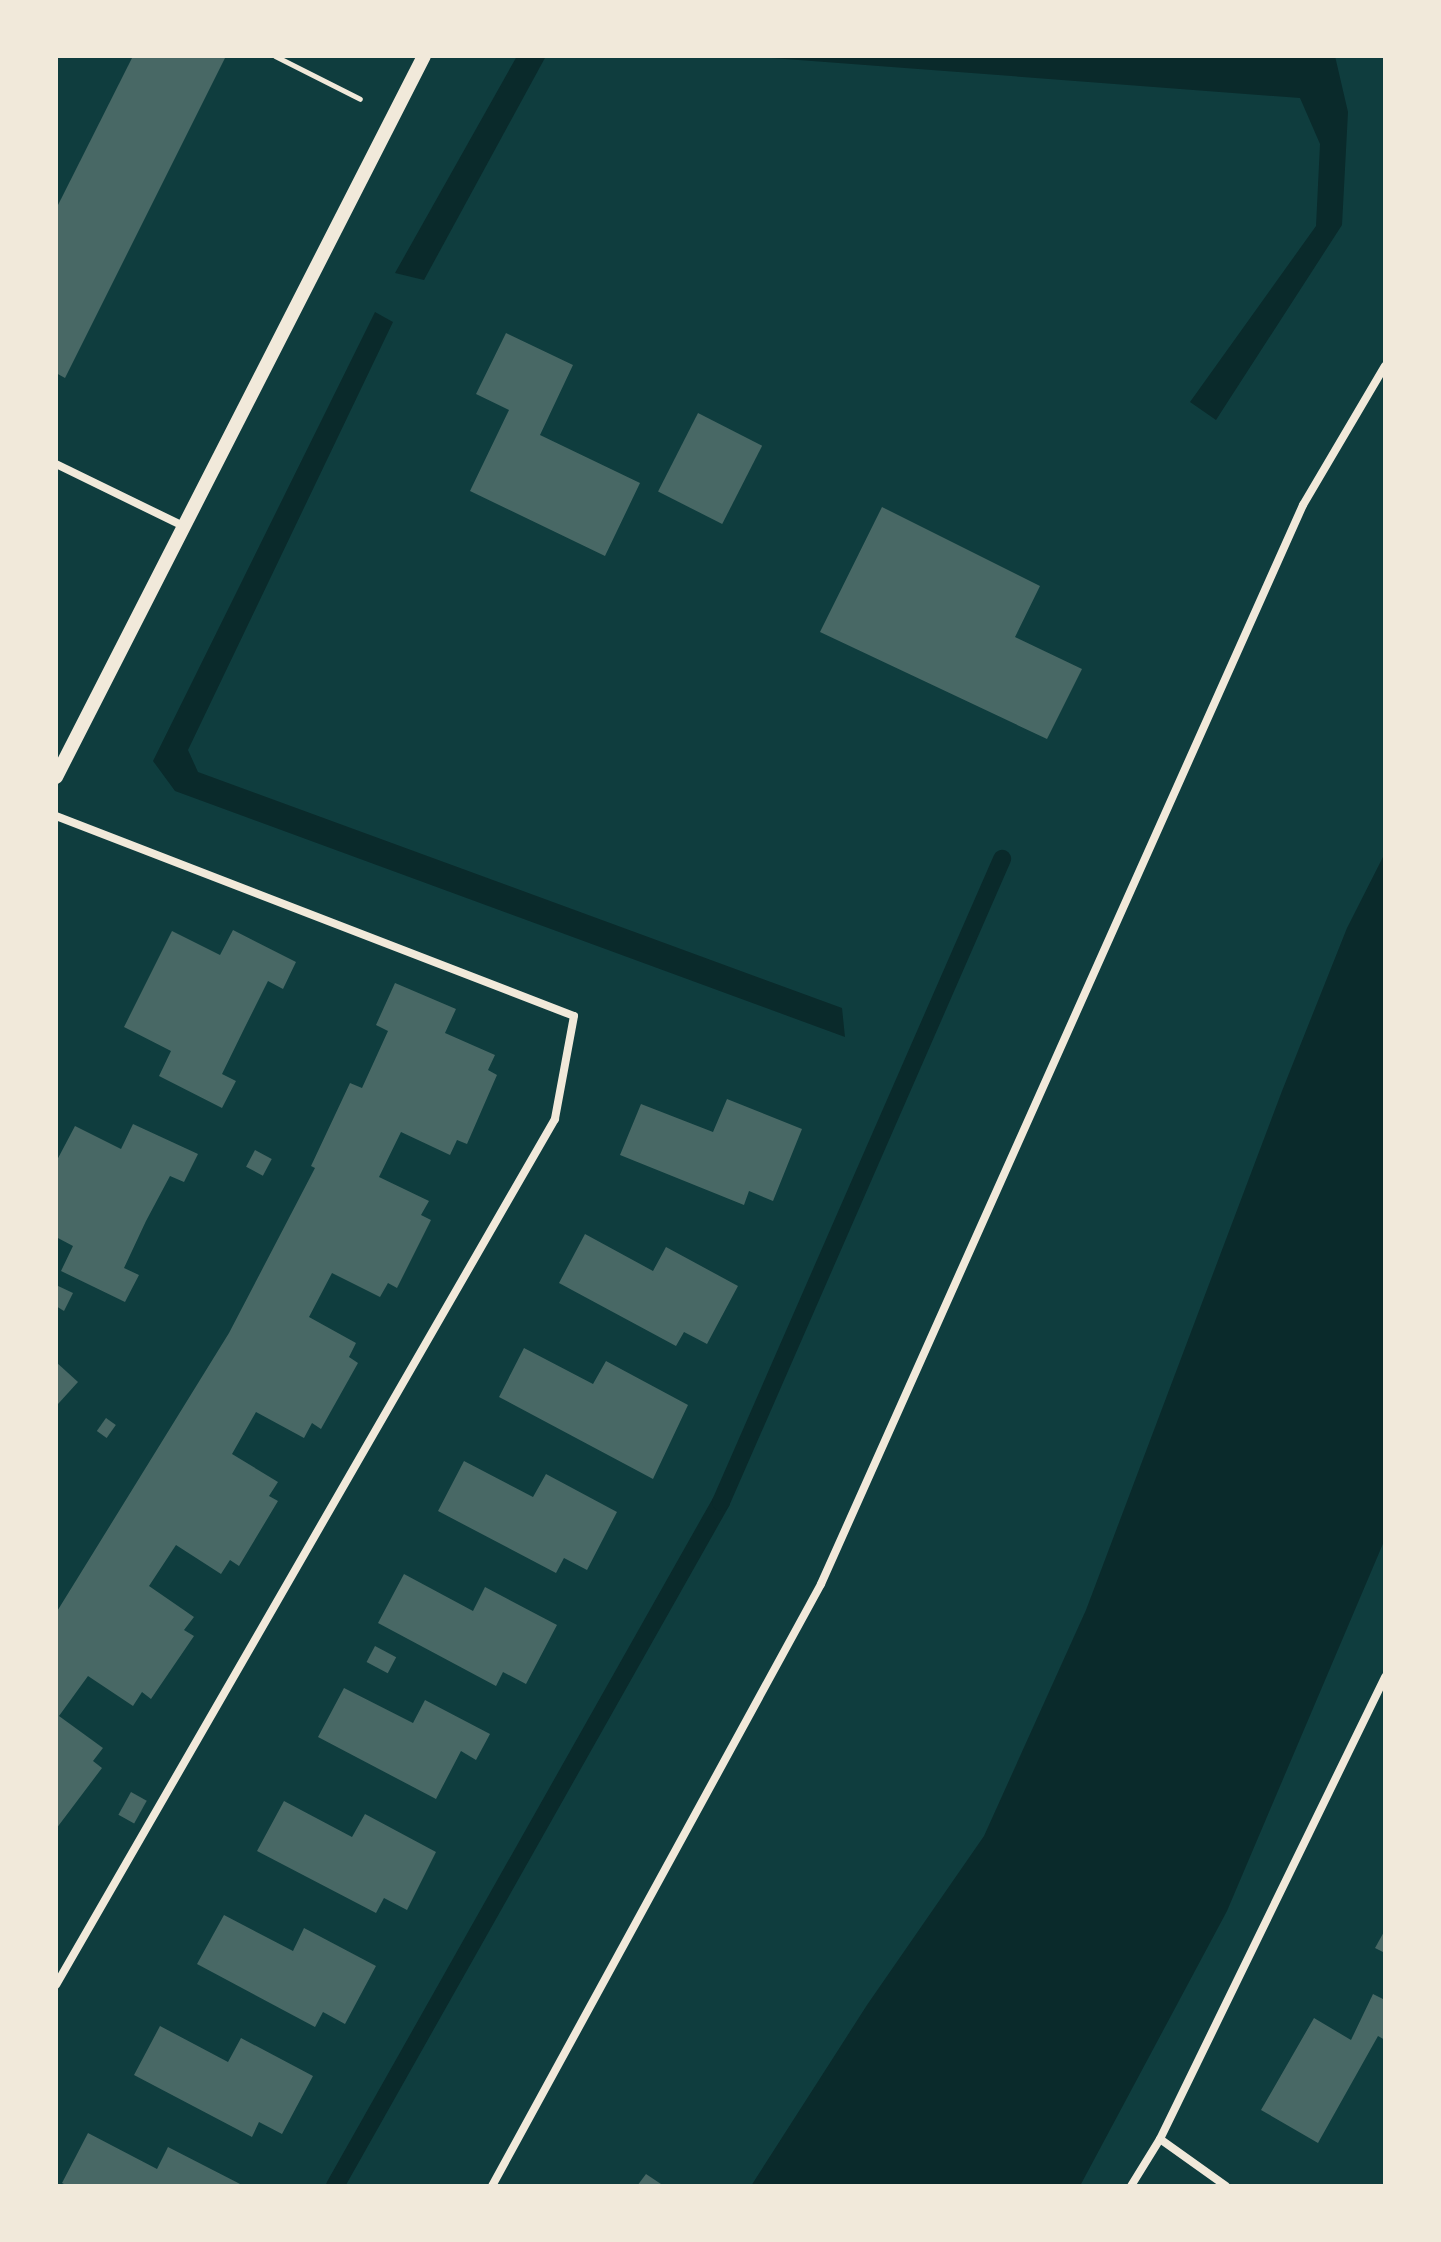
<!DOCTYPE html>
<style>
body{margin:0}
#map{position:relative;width:1441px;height:2242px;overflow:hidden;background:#0f3d3e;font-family:Jost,sans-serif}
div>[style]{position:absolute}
.water>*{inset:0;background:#0a2a2b}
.stream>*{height:18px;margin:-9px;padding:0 9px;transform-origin:9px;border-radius:9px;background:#0a2a2b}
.building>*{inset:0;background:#486865;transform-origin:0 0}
.path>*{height:5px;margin:-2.5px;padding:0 2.5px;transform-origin:2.5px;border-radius:2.5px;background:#f1e9da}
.minor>*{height:8px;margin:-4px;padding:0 4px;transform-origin:4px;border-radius:4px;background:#f1e9da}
.tertiary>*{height:14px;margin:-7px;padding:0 7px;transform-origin:7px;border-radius:7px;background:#f1e9da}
span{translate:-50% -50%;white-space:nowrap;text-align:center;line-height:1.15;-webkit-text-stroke:8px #f1e9da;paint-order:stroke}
.frame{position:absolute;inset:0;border:58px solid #f1e9da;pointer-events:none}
</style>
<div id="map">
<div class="water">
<i style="clip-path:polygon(517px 56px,546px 56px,424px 280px,395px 273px)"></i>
<i style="clip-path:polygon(746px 56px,1335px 56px,1348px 112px,1342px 225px,1216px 420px,1190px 402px,1316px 226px,1320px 144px,1300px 98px)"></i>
<i style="clip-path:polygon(375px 312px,393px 322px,188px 750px,198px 772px,842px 1008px,845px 1037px,175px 791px,153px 761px)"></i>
<i style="clip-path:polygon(1385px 853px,1385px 1539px,1227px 1911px,1080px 2186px,751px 2186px,867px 2005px,984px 1836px,1086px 1610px,1282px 1091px,1347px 928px)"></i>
</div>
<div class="stream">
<i style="left:335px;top:2186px;width:785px;rotate:-60.56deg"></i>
<i style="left:721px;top:1502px;width:702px;rotate:-66.39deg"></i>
</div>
<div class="building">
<i style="clip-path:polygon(133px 56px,226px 56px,65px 378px,56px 373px,56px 209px)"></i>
<i style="clip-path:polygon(506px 333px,573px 365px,540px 435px,640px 483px,605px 556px,470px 491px,509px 410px,476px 394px)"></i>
<i style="left:698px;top:413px;width:72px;height:88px;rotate:27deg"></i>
<i style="clip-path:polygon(882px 507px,1040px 586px,1015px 637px,1082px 669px,1047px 739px,820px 632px)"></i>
<i style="clip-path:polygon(233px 930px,296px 962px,283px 989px,268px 981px,245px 1027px,222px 1074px,236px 1081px,222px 1108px,159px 1076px,171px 1051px,124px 1027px,172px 931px,220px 955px)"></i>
<i style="clip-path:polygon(395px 983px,456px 1009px,445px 1033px,495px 1055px,488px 1070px,497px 1075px,467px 1144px,457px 1140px,450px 1155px,401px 1132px,379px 1177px,429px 1201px,421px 1215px,431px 1220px,397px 1288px,388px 1283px,380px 1297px,332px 1273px,309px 1317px,356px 1343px,349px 1357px,358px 1363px,321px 1429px,312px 1423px,304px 1438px,256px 1412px,232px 1454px,278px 1482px,269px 1496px,278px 1501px,239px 1566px,230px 1560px,221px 1574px,176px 1545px,149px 1586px,194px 1617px,184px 1630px,194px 1636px,151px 1699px,142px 1692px,133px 1706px,88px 1676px,59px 1716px,103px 1748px,93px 1761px,102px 1768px,56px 1829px,56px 1613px,229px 1333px,315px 1168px,311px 1166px,350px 1083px,362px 1088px,388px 1031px,376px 1025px)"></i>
<i style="clip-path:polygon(727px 1099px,802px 1129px,773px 1201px,749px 1191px,744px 1205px,620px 1155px,641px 1104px,713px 1132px)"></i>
<i style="clip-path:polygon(133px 1124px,198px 1154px,184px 1182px,170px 1176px,146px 1221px,124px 1268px,139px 1275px,125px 1302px,61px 1271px,73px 1246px,56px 1237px,56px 1162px,75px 1126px,121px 1149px)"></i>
<i style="left:255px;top:1150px;width:19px;height:19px;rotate:28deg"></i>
<i style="clip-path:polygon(585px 1234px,653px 1271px,666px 1247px,738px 1286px,707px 1344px,684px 1332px,676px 1346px,559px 1283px)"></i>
<i style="clip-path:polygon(56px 1285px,73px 1293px,64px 1311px,56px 1306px)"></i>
<i style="clip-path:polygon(524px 1348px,593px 1384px,606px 1361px,688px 1405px,653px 1479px,499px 1397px)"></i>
<i style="clip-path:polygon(56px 1362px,78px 1382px,58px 1404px,56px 1403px)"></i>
<i style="left:106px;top:1418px;width:12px;height:16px;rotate:35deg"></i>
<i style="clip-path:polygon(464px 1461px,533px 1497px,546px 1474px,617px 1512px,587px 1570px,564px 1558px,556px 1573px,438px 1511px)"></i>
<i style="clip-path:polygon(404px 1574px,473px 1611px,485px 1587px,557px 1625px,526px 1684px,503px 1672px,496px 1686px,378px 1623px)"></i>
<i style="left:375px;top:1646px;width:24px;height:18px;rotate:28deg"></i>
<i style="clip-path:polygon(344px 1688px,413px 1723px,425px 1700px,490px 1734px,476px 1760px,461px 1751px,436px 1799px,318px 1737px)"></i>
<i style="left:131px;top:1792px;width:18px;height:26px;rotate:29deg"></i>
<i style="clip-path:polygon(284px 1801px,352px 1837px,365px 1814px,436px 1852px,407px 1910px,384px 1898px,376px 1913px,257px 1851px)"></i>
<i style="clip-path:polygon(224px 1915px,293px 1951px,304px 1928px,376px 1966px,345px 2024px,323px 2012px,315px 2027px,197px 1964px)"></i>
<i style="clip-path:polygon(1385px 1930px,1385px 1953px,1375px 1948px)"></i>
<i style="clip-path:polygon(1373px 1994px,1385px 2000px,1385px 2040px,1378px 2036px,1318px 2143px,1261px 2110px,1314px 2018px,1351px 2040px)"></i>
<i style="clip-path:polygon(160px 2026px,228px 2062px,241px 2038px,313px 2076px,282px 2134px,259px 2122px,252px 2137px,134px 2075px)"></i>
<i style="clip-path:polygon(88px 2133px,157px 2169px,168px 2147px,244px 2186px,68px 2186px,62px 2183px)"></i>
<i style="clip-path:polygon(646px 2174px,664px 2186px,637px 2186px)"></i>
</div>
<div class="path">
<i style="left:275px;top:56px;width:95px;rotate:26.8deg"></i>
</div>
<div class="minor">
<i style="left:56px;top:464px;width:139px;rotate:26deg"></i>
<i style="left:56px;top:816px;width:555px;rotate:21.11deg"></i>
<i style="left:574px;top:1016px;width:105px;rotate:100.5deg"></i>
<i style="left:555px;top:1119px;width:999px;rotate:119.95deg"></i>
<i style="left:1160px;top:2139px;width:81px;rotate:35.5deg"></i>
<i style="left:492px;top:2186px;width:686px;rotate:-61.34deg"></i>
<i style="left:821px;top:1584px;width:1182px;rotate:-65.93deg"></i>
<i style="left:1303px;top:505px;width:161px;rotate:-59.5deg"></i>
<i style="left:1131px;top:2186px;width:55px;rotate:-58.3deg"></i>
<i style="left:1160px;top:2139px;width:514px;rotate:-64.03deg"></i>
</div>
<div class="tertiary">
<i style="left:56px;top:777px;width:809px;rotate:-62.96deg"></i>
</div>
<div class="frame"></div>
</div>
